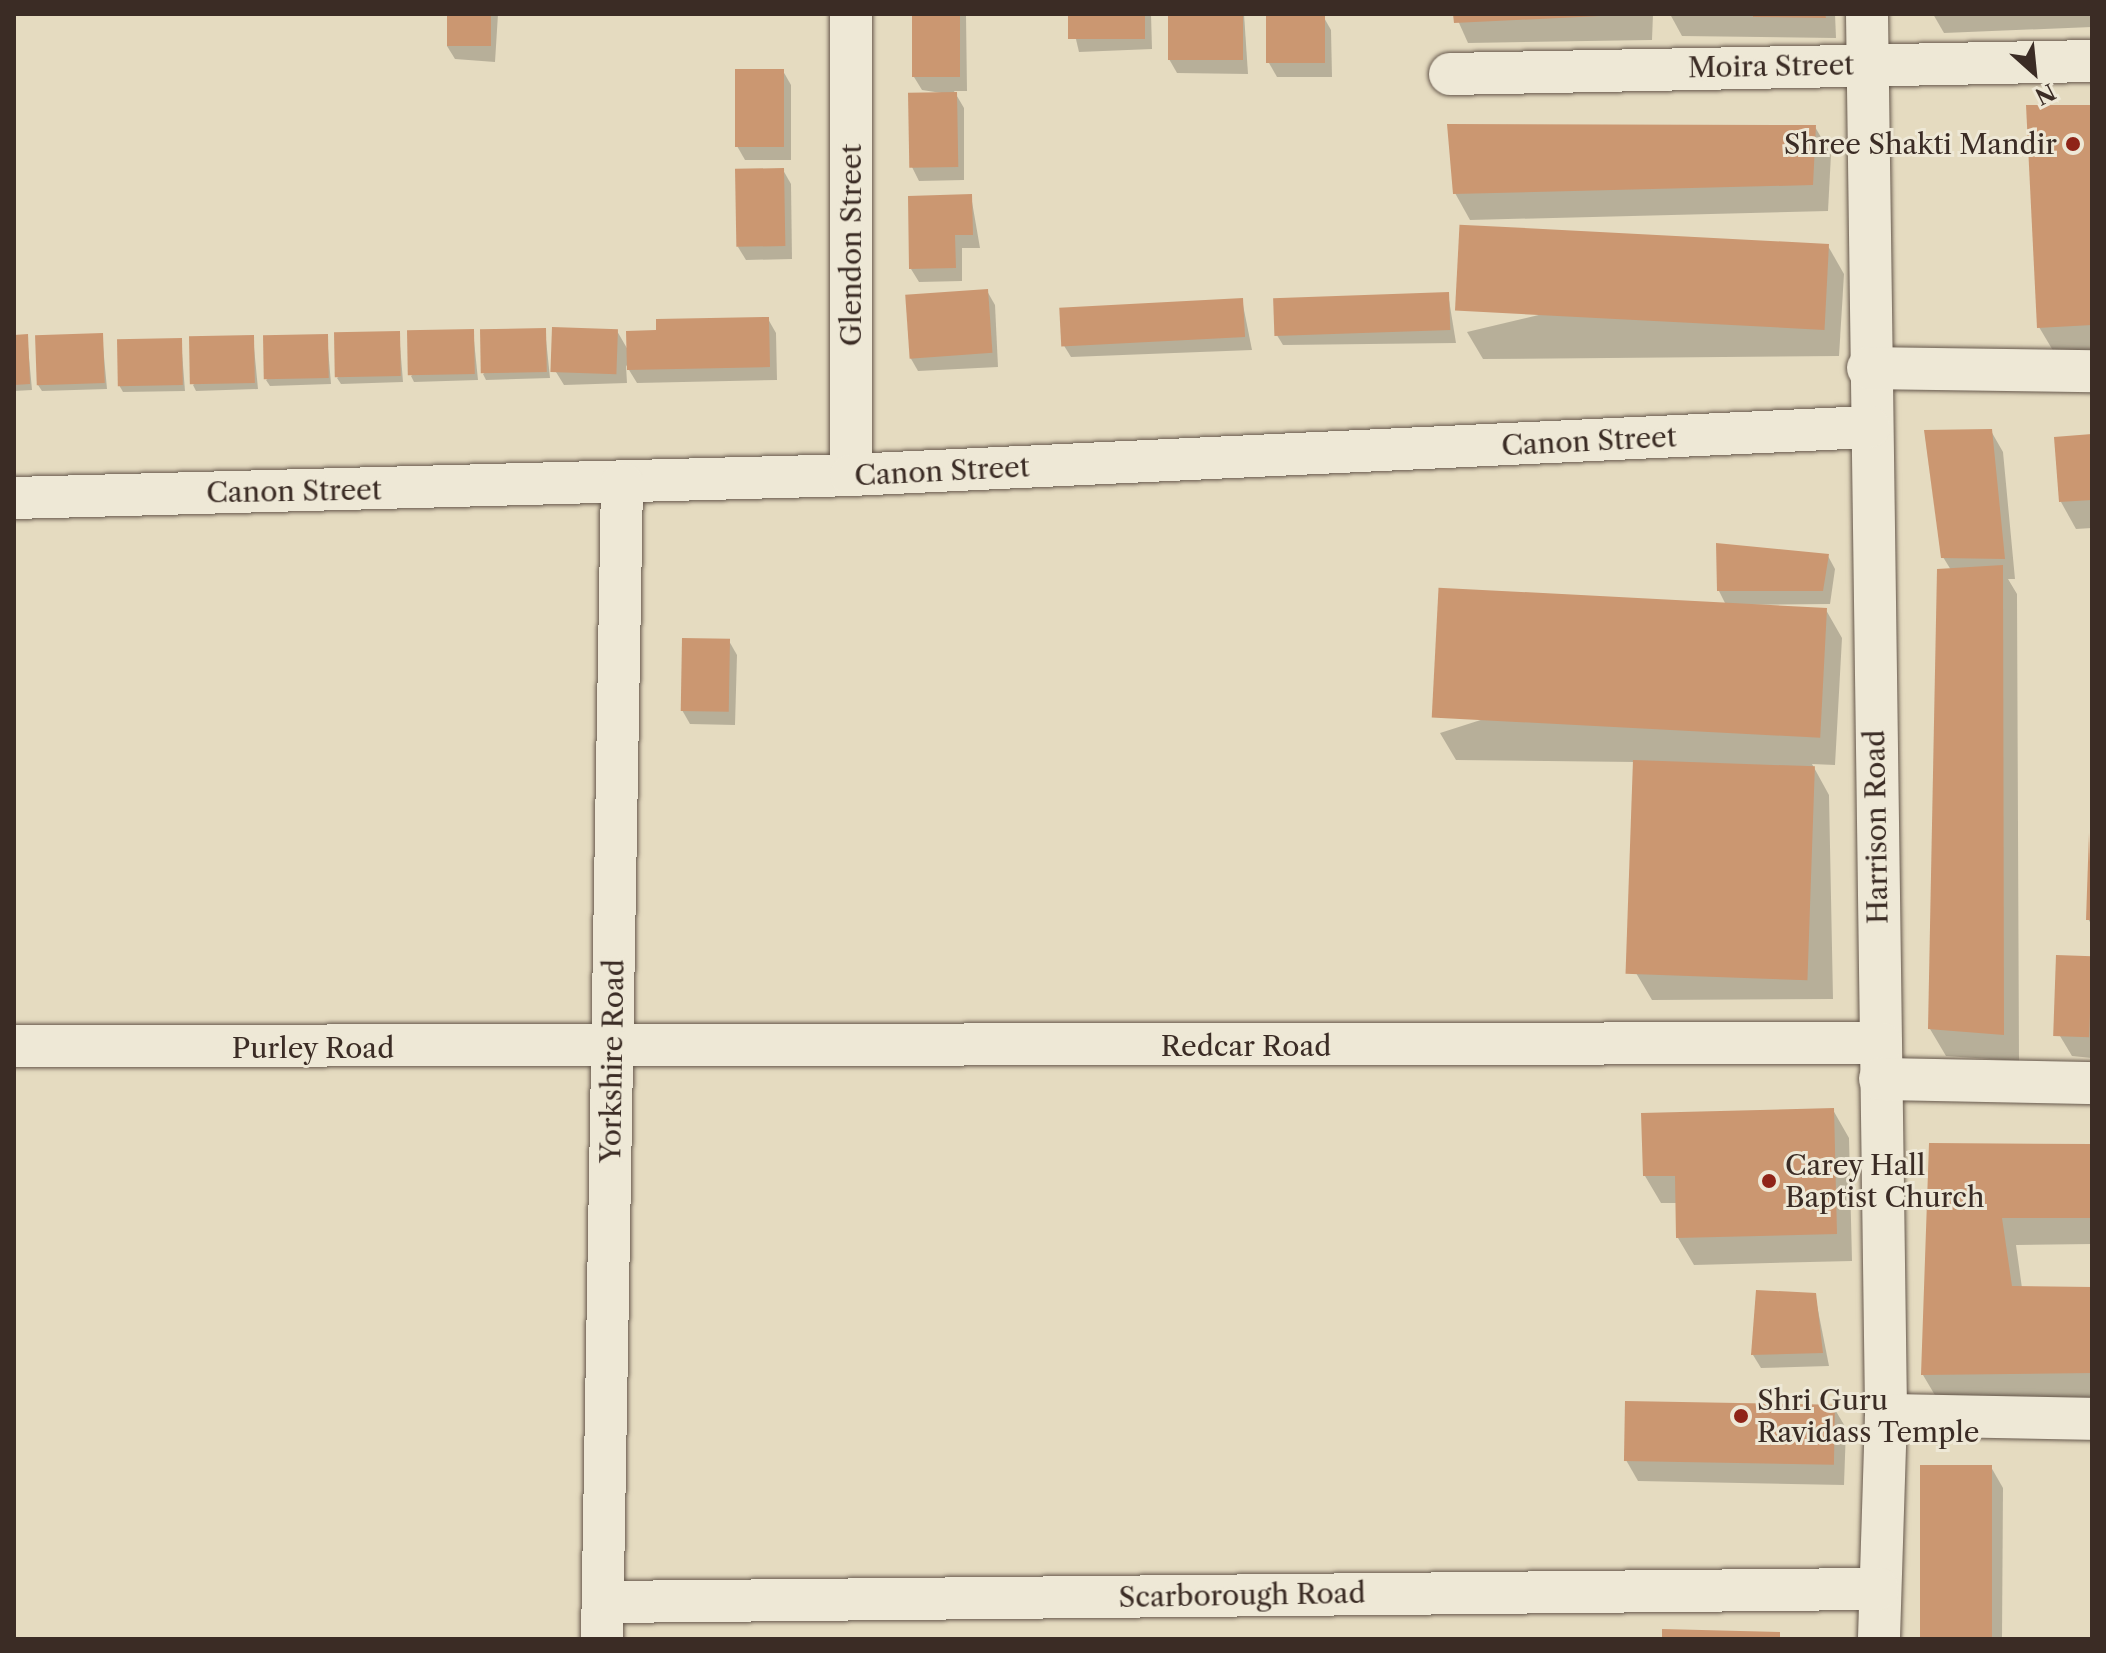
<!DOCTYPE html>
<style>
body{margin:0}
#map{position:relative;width:2106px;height:1653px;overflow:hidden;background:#e5dbc0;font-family:"Libre Caslon Text",serif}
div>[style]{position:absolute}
.shadow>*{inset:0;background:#0003}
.building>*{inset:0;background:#cb9771;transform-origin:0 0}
.roads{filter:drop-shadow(0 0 2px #66584c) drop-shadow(0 0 2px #66584c)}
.minor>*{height:42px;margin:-21px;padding:0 21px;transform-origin:21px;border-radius:21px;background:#eee8d6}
.dots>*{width:22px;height:22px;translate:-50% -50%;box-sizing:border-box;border:4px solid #eee8d6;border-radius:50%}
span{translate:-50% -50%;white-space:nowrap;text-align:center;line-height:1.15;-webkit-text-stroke:6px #eee8d6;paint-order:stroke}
.street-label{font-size:28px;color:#3b2c25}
.poi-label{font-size:28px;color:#3b2c25}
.right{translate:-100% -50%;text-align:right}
.left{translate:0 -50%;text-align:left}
.frame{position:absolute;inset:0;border:16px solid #3b2c25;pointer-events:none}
.north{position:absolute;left:1994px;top:32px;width:80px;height:80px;-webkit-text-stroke:6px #eee8d6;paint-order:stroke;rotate:153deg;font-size:22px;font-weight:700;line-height:32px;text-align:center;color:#3b2c25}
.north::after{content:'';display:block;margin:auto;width:28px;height:36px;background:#3b2c25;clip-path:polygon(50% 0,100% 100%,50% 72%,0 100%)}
</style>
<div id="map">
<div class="shadow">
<i style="clip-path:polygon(449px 14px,498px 14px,495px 62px,455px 59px,447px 46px)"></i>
<i style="clip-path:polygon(914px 14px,966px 14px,967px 91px,954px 91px,964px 108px,964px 180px,919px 181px,912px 167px,948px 94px,922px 90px,914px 77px)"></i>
<i style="clip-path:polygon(1070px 14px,1151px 14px,1152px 49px,1079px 52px)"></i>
<i style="clip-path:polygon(1170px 14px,1244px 14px,1248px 74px,1177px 73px,1169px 59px)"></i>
<i style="clip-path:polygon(1455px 14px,1653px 14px,1652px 40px,1468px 43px)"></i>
<i style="clip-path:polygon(1670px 14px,1835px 14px,1836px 38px,1682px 36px)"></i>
<i style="clip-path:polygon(1933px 14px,2092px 14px,2092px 27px,1944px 33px)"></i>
<i style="clip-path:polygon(1323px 16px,1331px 30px,1332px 77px,1277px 77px,1269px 63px)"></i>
<i style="clip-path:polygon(783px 71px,791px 85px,791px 160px,745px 160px,737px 146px)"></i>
<i style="clip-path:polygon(2092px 107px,2092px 353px,2055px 354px,2039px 327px)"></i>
<i style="clip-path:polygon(1815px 127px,1831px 154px,1828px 211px,1470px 220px,1455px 193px)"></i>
<i style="clip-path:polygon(783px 170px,791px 184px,792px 259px,746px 260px,738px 247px)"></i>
<i style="clip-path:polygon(971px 196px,980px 248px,962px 248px,962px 281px,919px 282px,911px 269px)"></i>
<i style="clip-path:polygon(1828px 246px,1844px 274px,1839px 356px,1483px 359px,1467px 332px)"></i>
<i style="clip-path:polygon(987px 291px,995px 305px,998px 367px,918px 371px,910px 357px)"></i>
<i style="clip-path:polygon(1448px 294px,1456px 343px,1283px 345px,1275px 332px)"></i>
<i style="clip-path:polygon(1242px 300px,1252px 350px,1071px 357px,1063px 344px)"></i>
<i style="clip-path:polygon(768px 319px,776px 333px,777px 380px,637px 383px,626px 365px,627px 383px,564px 385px,556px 372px,617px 331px,628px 350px,658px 332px)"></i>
<i style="clip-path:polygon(545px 330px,550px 378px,486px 380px,483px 374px)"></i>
<i style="clip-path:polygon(473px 331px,478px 380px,414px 382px,411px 376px)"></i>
<i style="clip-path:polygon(399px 333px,403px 382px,341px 384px,337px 378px)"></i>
<i style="clip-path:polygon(102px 335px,107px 389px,42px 391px,38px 385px)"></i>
<i style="clip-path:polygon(27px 336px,32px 390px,14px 391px,14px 337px)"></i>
<i style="clip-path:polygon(327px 336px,331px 384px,270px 386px,266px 380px)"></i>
<i style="clip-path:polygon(253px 337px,258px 389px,196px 391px,193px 385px)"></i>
<i style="clip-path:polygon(181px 340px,185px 391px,123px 392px,119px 385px)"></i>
<i style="clip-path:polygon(1991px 431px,2003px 452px,2015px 579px,2008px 579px,2017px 594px,2019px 1061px,1946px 1056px,1930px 1029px,1951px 570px,1943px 557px)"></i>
<i style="clip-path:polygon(2092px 436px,2092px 528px,2076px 529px,2061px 502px)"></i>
<i style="clip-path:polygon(1828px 556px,1835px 569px,1830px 604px,1726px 605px,1719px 591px)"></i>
<i style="clip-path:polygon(1826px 610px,1842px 638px,1835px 765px,1812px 764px,1829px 795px,1833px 999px,1652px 1000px,1636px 973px,1635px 762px,1456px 760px,1440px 733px)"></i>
<i style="clip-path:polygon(729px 641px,737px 655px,735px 725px,690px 724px,682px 710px)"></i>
<i style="clip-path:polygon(2092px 817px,2092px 925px,2088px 919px)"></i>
<i style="clip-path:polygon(2092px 958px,2092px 1058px,2072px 1056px,2060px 1036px)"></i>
<i style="clip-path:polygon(1833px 1110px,1849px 1138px,1852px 1261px,1694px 1265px,1678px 1238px,1677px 1203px,1661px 1203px,1645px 1176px)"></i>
<i style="clip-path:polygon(1931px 1145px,2092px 1146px,2092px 1244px,2016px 1245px,2022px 1288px,2092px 1289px,2092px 1400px,1939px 1402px,1923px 1375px)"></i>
<i style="clip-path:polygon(1815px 1295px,1829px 1366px,1761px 1368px,1753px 1355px)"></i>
<i style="clip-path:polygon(1834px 1408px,1846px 1428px,1844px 1485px,1638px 1481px,1626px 1460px)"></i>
<i style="clip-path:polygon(1991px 1467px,2003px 1488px,2002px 1639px,1927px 1639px)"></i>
</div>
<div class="building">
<i style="left:447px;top:14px;width:44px;height:32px"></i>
<i style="left:912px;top:14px;width:48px;height:63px"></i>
<i style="left:1068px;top:14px;width:77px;height:25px"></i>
<i style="left:1168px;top:14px;width:75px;height:46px"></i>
<i style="left:1266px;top:14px;width:59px;height:49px"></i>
<i style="clip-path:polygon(1453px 14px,1641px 14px,1454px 23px)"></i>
<i style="clip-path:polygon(1753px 14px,1825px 14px,1826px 18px,1753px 17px)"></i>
<i style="left:735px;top:69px;width:49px;height:78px"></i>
<i style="left:957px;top:92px;width:75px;height:49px;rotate:89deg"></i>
<i style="clip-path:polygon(2026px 105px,2092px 105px,2092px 325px,2037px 328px)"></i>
<i style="clip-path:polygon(1447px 124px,1816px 125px,1813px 185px,1453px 194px)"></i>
<i style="left:784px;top:168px;width:78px;height:49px;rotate:89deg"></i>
<i style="clip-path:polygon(972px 194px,973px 235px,955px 235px,956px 268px,909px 269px,908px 196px)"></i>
<i style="left:1829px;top:244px;width:86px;height:370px;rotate:93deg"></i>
<i style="left:988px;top:289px;width:64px;height:83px;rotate:86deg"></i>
<i style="left:1449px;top:292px;width:38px;height:176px;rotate:88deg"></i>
<i style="left:1243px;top:298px;width:39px;height:184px;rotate:87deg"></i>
<i style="clip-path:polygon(769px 317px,770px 367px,627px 370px,626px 331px,656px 330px,656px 319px)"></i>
<i style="left:552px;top:327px;width:66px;height:45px;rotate:2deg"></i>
<i style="left:546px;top:328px;width:44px;height:66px;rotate:89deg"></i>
<i style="left:474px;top:329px;width:45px;height:67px;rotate:89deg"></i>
<i style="left:400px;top:331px;width:45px;height:66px;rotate:89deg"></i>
<i style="left:103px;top:333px;width:50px;height:68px;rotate:88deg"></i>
<i style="clip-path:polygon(28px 334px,30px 384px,14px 385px,14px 335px)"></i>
<i style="left:328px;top:334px;width:44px;height:65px;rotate:89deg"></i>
<i style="left:254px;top:335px;width:48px;height:65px;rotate:89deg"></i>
<i style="left:182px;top:338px;width:47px;height:65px;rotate:89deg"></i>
<i style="clip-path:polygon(1992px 429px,2005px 559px,1941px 558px,1924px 430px)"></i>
<i style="clip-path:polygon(2092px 434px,2092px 500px,2059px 502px,2054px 437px)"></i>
<i style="clip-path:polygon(1716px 543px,1829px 554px,1823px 591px,1717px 591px)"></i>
<i style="clip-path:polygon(2003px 565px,2004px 1035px,1928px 1029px,1937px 569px)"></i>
<i style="left:1827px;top:608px;width:130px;height:389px;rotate:93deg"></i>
<i style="left:682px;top:638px;width:48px;height:73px;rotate:1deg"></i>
<i style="left:1633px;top:760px;width:182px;height:214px;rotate:2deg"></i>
<i style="clip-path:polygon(2089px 833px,2092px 920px,2086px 920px)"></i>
<i style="left:2056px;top:955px;width:36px;height:81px;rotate:2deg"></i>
<i style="clip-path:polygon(1834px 1108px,1837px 1234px,1676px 1238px,1675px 1176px,1643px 1176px,1641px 1113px)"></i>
<i style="clip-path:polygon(1929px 1143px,2092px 1144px,2092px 1218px,2002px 1218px,2012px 1286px,2092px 1287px,2092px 1373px,1921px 1375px)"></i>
<i style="clip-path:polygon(1756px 1290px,1816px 1293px,1823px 1353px,1751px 1355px)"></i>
<i style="left:1625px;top:1401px;width:210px;height:60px;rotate:1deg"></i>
<i style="left:1992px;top:1465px;width:174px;height:72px;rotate:90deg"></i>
<i style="clip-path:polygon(1662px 1629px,1780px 1632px,1780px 1639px,1662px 1639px)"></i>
</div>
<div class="roads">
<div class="minor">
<i style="left:851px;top:14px;width:461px;rotate:90deg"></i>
<i style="left:1867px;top:14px;width:1401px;rotate:89.22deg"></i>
<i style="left:1886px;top:1415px;width:224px;rotate:91.8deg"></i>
<i style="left:1450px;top:74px;width:642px;rotate:-1.16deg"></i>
<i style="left:1868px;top:368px;width:224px;rotate:0.8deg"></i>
<i style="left:14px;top:498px;width:837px;rotate:-1.57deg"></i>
<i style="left:851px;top:475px;width:1019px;rotate:-2.7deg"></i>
<i style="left:14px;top:1046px;width:1867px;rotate:-0.09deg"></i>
<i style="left:1880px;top:1079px;width:212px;rotate:1.1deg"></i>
<i style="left:1886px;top:1415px;width:206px;rotate:1.1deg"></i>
<i style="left:606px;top:1602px;width:1272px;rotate:-0.59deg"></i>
<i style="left:602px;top:1639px;width:1156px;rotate:-89.01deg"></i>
</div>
</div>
<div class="dots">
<i style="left:2073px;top:144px;background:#8f2418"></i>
<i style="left:1769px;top:1181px;background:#8f2418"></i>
<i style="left:1741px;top:1416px;background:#8f2418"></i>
</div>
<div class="street-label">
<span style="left:1771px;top:66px;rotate:-1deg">Moira Street</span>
<span style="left:851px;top:245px;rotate:-90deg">Glendon Street</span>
<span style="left:1589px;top:441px;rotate:-3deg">Canon Street</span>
<span style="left:942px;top:471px;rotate:-3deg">Canon Street</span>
<span style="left:294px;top:491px;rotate:-1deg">Canon Street</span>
<span style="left:1876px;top:827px;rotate:-91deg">Harrison Road</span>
<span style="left:1246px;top:1046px">Redcar Road</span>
<span style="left:313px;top:1048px">Purley Road</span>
<span style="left:612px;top:1061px;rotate:-89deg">Yorkshire Road</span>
<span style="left:1242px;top:1595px;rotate:-1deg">Scarborough Road</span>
</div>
<div class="poi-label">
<span class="right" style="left:2057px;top:144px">Shree Shakti Mandir</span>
<span class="left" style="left:1785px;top:1181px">Carey Hall<br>Baptist Church</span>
<span class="left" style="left:1757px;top:1416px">Shri Guru<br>Ravidass Temple</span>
</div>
<div class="frame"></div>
<div class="north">N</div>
</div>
